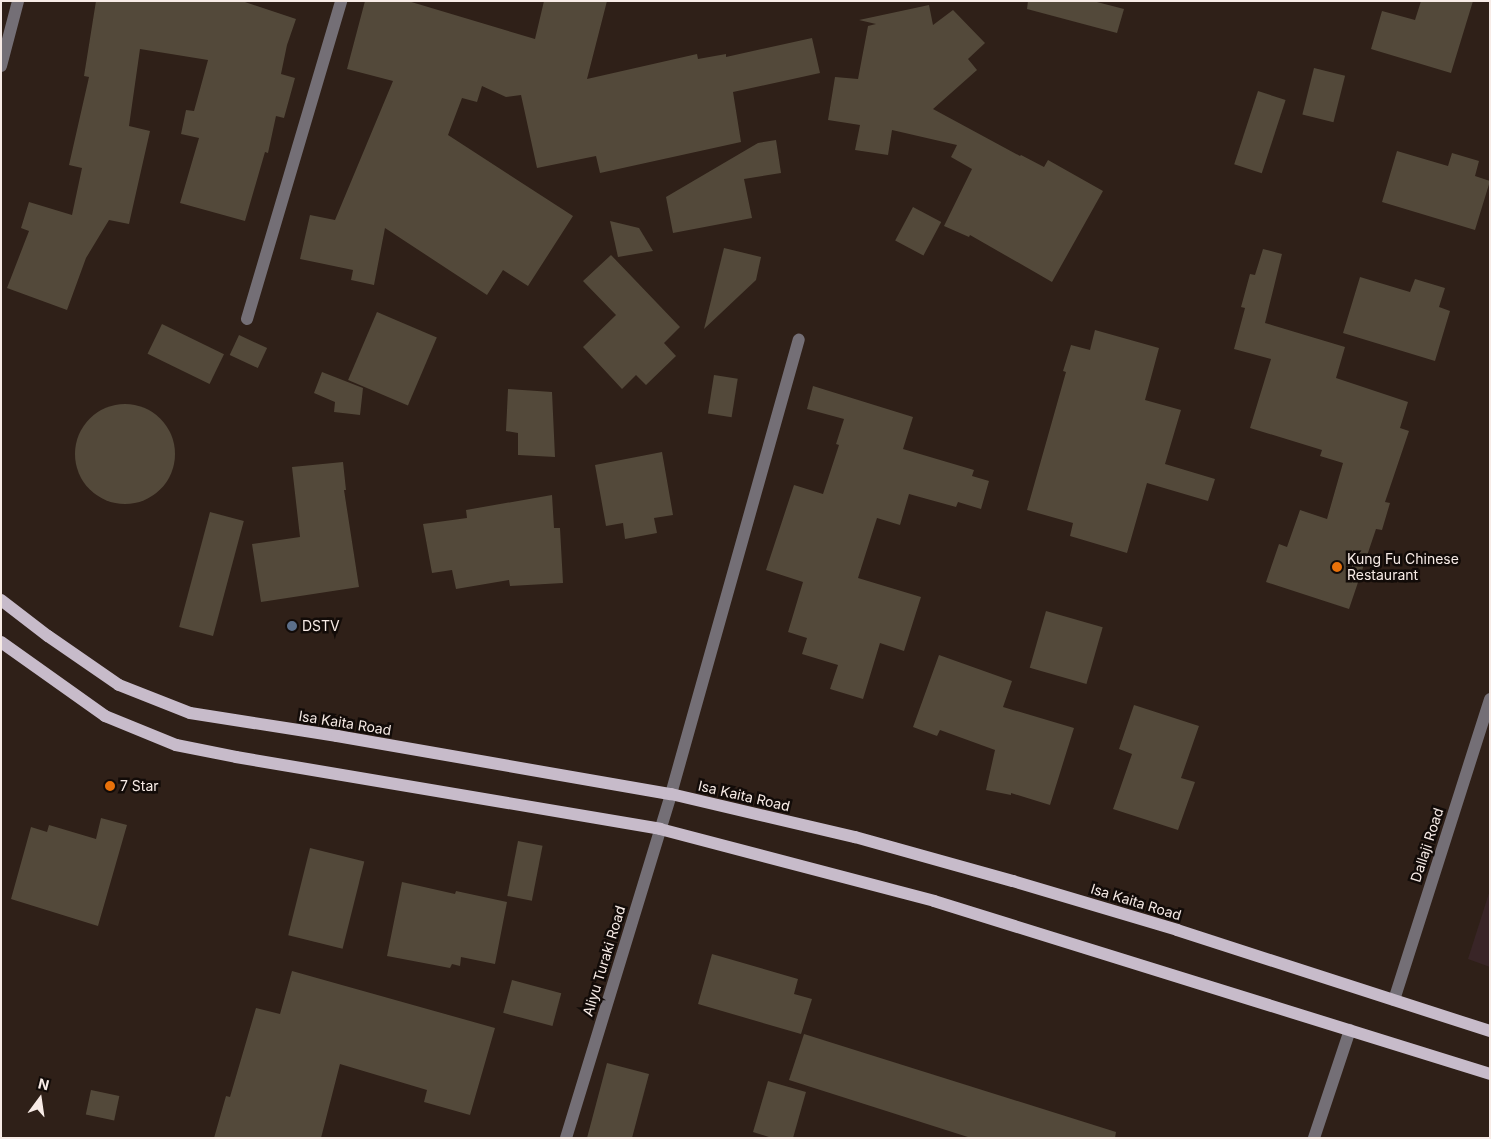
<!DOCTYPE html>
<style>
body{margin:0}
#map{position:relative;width:1491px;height:1139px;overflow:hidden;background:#2f2018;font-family:Inter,sans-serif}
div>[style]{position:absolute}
.education>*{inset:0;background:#392527}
.building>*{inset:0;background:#53493a;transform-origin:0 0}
.round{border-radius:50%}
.minor>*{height:12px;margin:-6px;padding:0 6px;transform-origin:6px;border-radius:6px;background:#746f76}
.major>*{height:12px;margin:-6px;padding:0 6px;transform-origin:6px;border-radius:6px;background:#c7bbca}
.dots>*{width:14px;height:14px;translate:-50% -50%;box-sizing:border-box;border:2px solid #120b08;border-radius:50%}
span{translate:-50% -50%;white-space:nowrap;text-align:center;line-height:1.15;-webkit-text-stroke:5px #120b08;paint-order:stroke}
.poi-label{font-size:14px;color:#f7ebe6}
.left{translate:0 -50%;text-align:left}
.street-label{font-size:14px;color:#f7ebe6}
.frame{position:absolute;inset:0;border:2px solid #f7ebe6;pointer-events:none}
.north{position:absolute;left:15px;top:1074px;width:50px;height:50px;-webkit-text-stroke:4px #120b08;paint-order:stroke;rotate:14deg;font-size:14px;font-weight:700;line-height:20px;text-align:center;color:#f7ebe6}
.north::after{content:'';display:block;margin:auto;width:18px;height:22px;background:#f7ebe6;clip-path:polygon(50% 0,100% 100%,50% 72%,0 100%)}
</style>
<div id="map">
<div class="education">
<i style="clip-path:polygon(1490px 890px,1490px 967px,1468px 959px)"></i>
</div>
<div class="building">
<i style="clip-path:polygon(96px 1px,242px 1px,296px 19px,287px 45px,281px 74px,295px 78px,284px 118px,276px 116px,268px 153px,265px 152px,245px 221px,180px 203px,199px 138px,181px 134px,186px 110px,194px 111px,208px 60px,140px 49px,129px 126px,150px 131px,129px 224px,109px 220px,86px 258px,67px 310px,7px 288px,29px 231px,21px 228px,29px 202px,72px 215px,82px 168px,69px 165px,89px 77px,84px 76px)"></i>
<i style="clip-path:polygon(365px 1px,408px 1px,535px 39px,544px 1px,607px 1px,587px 79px,697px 54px,698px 59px,726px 54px,726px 57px,812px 38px,820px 73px,733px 92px,741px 142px,600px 173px,596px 156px,537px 168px,521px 95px,506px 97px,482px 86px,477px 102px,462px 98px,448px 135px,573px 216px,528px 286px,503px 270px,487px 295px,385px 228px,374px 285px,351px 280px,353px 270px,300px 259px,310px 215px,335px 220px,393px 81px,347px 69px)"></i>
<i style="clip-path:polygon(1028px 1px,1093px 1px,1124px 9px,1117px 33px,1027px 9px)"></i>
<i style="clip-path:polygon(1421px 1px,1473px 1px,1451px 73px,1371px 49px,1382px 11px,1415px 20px)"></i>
<i style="clip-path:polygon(929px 5px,933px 25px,953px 10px,985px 43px,968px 59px,977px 70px,933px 109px,1020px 156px,1021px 155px,1044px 167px,1048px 160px,1103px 191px,1052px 282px,970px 235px,969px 237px,944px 226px,972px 169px,951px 157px,957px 145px,892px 130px,888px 155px,855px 150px,860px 125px,828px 120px,835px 77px,858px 79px,868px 26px,876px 24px,859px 20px)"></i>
<i style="left:1314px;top:68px;width:32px;height:48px;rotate:14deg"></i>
<i style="left:1258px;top:91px;width:29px;height:77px;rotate:18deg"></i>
<i style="clip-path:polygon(776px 140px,781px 173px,744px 179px,752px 218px,673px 233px,666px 197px,758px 143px)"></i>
<i style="clip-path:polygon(1397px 151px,1448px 166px,1452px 153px,1479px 161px,1475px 176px,1490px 181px,1475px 230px,1382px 202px)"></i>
<i style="left:913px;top:207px;width:32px;height:38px;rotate:28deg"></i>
<i style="clip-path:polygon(610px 221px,639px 228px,653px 251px,618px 257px)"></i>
<i style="clip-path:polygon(724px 248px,761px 257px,756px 280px,704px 329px)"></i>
<i style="clip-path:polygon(1263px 249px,1282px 254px,1265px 323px,1345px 347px,1336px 378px,1408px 402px,1400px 428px,1409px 431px,1385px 502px,1390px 503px,1382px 530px,1376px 529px,1349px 609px,1266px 582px,1279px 544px,1287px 547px,1300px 510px,1327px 519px,1343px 463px,1320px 456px,1322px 450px,1250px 428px,1271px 359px,1234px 349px,1245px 308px,1241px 307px,1250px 274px,1255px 275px)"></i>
<i style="clip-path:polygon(611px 255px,680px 327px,664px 343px,676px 356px,646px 385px,636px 375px,622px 389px,583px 347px,616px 315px,583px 281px)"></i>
<i style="clip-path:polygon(1360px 277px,1410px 292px,1415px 279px,1445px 288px,1439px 307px,1450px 311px,1435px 361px,1343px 333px)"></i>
<i style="left:377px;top:312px;width:65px;height:74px;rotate:23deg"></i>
<i style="left:162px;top:324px;width:69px;height:33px;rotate:26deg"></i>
<i style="clip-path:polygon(1095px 330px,1159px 348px,1145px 400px,1181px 410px,1165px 464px,1215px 479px,1208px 501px,1147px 483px,1127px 553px,1070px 536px,1073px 523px,1027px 510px,1066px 372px,1063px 371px,1071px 345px,1090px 350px)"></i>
<i style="left:239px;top:335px;width:31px;height:22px;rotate:25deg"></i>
<i style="clip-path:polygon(322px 372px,363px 388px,360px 415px,334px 412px,335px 402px,314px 393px)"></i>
<i style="left:714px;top:375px;width:24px;height:39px;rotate:9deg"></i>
<i style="clip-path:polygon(813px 386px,913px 417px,903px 449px,974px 470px,972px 476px,989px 481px,981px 509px,958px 502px,956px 507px,909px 494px,900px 525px,877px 518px,858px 578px,921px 597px,904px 651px,880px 643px,863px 699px,830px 689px,838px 665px,802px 654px,807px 638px,788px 632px,803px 582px,766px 570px,794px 485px,823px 494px,839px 445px,836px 444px,844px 419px,807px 409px)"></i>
<i style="clip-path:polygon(508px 389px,552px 392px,555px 457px,518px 455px,518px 433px,506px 431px)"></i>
<i class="round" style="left:75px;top:404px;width:100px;height:100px"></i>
<i style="clip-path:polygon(662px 452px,673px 515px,654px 518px,657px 533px,625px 539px,623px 523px,606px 526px,595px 465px)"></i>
<i style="clip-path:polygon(343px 462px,346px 490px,344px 490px,359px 587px,261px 602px,252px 544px,300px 537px,292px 467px)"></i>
<i style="clip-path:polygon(552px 495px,554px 528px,560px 528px,563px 583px,510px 586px,509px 580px,456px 589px,452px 570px,432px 573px,423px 524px,467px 518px,466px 510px)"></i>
<i style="left:210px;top:512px;width:35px;height:119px;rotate:15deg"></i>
<i style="left:1046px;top:611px;width:59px;height:59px;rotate:16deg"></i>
<i style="clip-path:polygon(939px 655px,1012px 681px,1003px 707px,1074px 728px,1050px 805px,1011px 793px,1011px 795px,986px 790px,995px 750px,940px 730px,937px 736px,913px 727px)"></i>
<i style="clip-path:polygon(1134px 705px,1199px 726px,1181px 778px,1195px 782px,1178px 830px,1113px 809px,1132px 754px,1119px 749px)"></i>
<i style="clip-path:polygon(101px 818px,127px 825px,98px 926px,11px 899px,31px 827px,47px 832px,49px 825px,96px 839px)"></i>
<i style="left:518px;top:841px;width:25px;height:56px;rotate:11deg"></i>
<i style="left:310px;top:848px;width:56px;height:90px;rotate:14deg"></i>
<i style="clip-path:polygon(402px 882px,455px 894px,456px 891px,507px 902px,495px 964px,461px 957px,460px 966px,452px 964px,450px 968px,387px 956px)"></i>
<i style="clip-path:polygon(712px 954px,798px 979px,794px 994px,812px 999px,801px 1034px,698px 1004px)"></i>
<i style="clip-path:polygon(292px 971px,495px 1028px,470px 1115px,424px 1102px,427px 1090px,340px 1064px,321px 1138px,214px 1138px,226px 1096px,230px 1097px,256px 1008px,280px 1014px)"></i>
<i style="left:512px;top:980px;width:51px;height:34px;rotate:15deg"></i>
<i style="clip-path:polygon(804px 1034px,1116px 1132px,1115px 1138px,971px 1138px,789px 1080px)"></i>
<i style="clip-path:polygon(607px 1063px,649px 1074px,632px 1138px,587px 1138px)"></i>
<i style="clip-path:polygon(768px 1081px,806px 1092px,793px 1138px,772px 1138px,753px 1132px)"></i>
<i style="left:91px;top:1090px;width:29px;height:25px;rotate:12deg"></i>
</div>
<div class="minor">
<i style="left:1px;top:66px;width:67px;rotate:-75.3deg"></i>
<i style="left:247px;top:319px;width:332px;rotate:-73.5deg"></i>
<i style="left:1394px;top:1000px;width:316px;rotate:-72.3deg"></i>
<i style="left:566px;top:1138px;width:360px;rotate:-73deg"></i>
<i style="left:671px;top:794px;width:472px;rotate:-74.3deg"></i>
<i style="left:1314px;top:1138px;width:114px;rotate:-71.6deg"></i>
</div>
<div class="major">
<i style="left:1px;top:600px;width:59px;rotate:37.5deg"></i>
<i style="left:48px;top:636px;width:86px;rotate:34.6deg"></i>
<i style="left:119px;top:685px;width:76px;rotate:21.5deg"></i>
<i style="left:190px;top:713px;width:149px;rotate:8.9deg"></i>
<i style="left:337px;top:736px;width:339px;rotate:9.9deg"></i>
<i style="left:671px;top:794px;width:189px;rotate:13.2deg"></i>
<i style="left:855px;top:837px;width:164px;rotate:15.6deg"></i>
<i style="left:1013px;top:881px;width:171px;rotate:16.6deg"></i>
<i style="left:1177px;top:930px;width:329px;rotate:17.9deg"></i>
<i style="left:1px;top:642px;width:128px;rotate:35.4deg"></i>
<i style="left:105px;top:716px;width:77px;rotate:22.2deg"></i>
<i style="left:176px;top:745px;width:61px;rotate:11.3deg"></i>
<i style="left:236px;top:757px;width:430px;rotate:9.6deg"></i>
<i style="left:660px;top:829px;width:283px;rotate:14.7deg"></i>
<i style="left:934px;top:901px;width:582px;rotate:17.28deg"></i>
</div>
<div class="dots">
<i style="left:1337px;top:567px;background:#e8710a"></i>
<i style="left:292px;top:626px;background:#5c6f8a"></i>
<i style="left:110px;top:786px;background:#e8710a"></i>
</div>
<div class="poi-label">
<span class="left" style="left:1347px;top:567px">Kung Fu Chinese<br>Restaurant</span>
<span class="left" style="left:302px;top:626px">DSTV</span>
<span class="left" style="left:120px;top:786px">7 Star</span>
</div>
<div class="street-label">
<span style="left:345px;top:723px;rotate:9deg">Isa Kaita Road</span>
<span style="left:744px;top:796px;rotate:13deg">Isa Kaita Road</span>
<span style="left:1427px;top:845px;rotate:-72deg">Dallaji Road</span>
<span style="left:1136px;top:902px;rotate:17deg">Isa Kaita Road</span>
<span style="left:604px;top:961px;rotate:-73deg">Aliyu Turaki Road</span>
</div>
<div class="frame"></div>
<div class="north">N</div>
</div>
